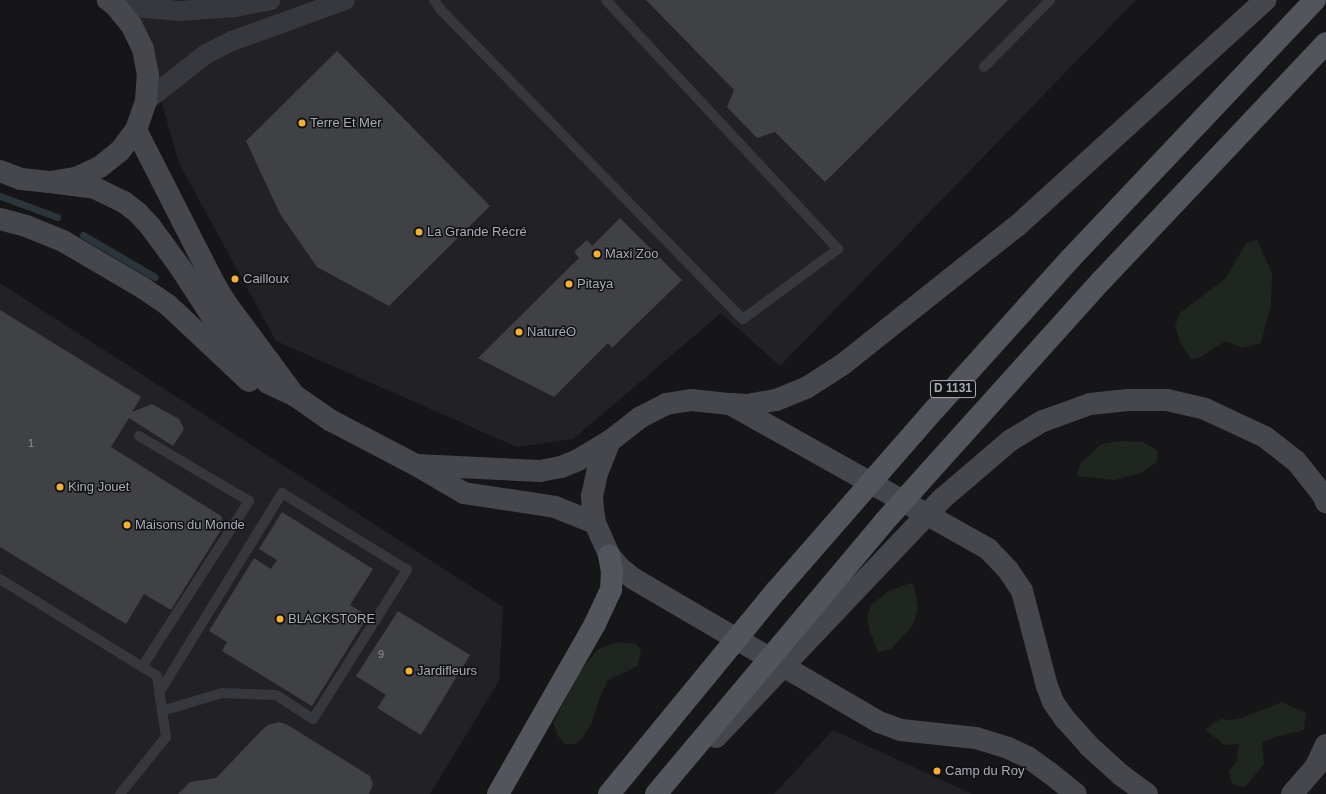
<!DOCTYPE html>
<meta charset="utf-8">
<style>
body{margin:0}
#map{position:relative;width:1326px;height:794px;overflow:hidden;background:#161618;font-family:Helvetica,sans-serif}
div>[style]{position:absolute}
.built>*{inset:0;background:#222225}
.green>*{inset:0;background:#1e261f}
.stream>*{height:7px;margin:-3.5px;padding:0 3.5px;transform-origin:3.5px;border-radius:3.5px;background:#2c353c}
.building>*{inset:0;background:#404145}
.service>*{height:10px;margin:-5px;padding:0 5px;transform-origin:5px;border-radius:5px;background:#37383d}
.minor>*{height:20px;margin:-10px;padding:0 10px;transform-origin:10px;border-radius:10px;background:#37383d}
.secondary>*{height:22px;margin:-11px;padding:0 11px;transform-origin:11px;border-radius:11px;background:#45474d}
.primary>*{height:22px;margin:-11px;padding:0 11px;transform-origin:11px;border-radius:11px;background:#53555c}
.dots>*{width:11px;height:11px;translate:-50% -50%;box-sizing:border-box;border:2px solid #111113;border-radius:50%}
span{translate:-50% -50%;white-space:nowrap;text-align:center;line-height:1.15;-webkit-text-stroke:3px #111113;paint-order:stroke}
.number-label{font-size:11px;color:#8e929b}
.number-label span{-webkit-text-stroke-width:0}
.shield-label span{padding:1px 3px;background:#111113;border:1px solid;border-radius:3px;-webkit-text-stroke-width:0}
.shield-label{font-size:12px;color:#a8adb8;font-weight:700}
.poi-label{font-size:13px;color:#a8adb8}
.left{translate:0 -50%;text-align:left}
</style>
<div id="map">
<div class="built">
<i style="clip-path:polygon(132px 0,1136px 0,780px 366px,721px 313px,573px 439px,517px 447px,276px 341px,179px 163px)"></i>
<i style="clip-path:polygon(0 283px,503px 607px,499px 681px,430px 794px,0 794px)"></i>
<i style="clip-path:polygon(833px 730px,972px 794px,774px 794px)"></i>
</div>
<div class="green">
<i style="clip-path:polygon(1257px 240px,1272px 273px,1271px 305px,1261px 343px,1242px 348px,1226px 341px,1200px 357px,1191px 359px,1180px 342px,1175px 326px,1180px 313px,1226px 278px,1246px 243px)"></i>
<i style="clip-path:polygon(1118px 441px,1143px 442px,1157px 450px,1157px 462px,1141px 473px,1114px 480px,1077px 476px,1080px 464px,1101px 444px)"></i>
<i style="clip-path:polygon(910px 583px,914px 585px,918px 608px,913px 625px,891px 649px,878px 652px,869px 629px,867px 617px,871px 605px,889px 591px)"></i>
<i style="clip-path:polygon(616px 642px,635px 644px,641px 649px,638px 666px,608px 680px,600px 697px,592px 722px,584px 736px,576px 744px,565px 744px,558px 736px,553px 723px,579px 673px,597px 650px)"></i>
<i style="clip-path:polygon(1282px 702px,1306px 713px,1304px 730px,1275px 737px,1262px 742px,1264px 764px,1245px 787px,1232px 784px,1229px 771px,1237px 761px,1239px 744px,1224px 745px,1206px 730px,1213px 723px,1221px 719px,1229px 720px,1241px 718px)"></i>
</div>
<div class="stream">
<i style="left:0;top:196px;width:61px;rotate:20.2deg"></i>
<i style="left:83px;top:235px;width:83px;rotate:30.3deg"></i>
</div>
<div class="building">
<i style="clip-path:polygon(646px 0,1008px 0,825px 182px,775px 132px,757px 138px,727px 107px,734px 90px)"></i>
<i style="clip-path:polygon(337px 51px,490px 206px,389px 306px,317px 267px,280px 214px,246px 141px)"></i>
<i style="clip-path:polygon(620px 218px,682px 280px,612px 348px,608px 343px,554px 397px,478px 358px,579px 258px,574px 252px,587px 240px,592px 246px)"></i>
<i style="clip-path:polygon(0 310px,141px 397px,132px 412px,152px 404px,179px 419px,184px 429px,173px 446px,129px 418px,111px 447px,221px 516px,224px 525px,171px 610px,144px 594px,126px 624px,0 547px)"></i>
<i style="clip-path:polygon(282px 512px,373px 569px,350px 605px,368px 616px,312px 706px,222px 651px,227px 642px,209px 631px,254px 558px,271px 569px,277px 560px,259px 549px)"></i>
<i style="clip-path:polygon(398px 611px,470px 655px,421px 735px,377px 708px,386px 695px,356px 676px)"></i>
<i style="clip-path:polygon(279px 722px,286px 724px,370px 776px,373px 784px,369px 794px,178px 794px,190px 782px,216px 778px,263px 729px,268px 725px)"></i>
</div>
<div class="service">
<i style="left:434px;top:0;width:12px;rotate:55deg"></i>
<i style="left:441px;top:10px;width:432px;rotate:45.7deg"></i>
<i style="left:743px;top:319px;width:118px;rotate:-36.4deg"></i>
<i style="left:838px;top:249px;width:340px;rotate:-133deg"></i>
<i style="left:984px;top:67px;width:94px;rotate:-45.4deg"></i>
<i style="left:139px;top:436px;width:128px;rotate:30.6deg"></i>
<i style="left:249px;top:501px;width:197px;rotate:122.8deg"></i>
<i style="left:0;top:579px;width:185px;rotate:31.7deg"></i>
<i style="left:157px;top:676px;width:62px;rotate:81.6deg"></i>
<i style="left:166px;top:737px;width:73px;rotate:128.9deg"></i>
<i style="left:159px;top:693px;width:235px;rotate:-58.4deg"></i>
<i style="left:282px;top:493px;width:147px;rotate:31.6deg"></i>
<i style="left:407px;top:570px;width:176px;rotate:122.2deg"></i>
<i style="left:313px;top:719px;width:44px;rotate:-147deg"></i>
<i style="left:276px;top:695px;width:54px;rotate:-177.9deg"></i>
<i style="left:222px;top:693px;width:63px;rotate:163.3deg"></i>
</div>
<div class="minor">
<i style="left:115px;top:5px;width:65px;rotate:5.3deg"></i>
<i style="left:180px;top:11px;width:55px;rotate:-4.2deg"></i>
<i style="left:235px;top:7px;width:36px;rotate:-11deg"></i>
<i style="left:146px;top:101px;width:76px;rotate:-38.1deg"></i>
<i style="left:206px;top:54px;width:29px;rotate:-27deg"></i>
<i style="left:232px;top:41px;width:120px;rotate:-19.9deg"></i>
</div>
<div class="secondary">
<i style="left:136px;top:130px;width:174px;rotate:63deg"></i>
<i style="left:215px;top:285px;width:21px;rotate:59deg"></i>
<i style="left:226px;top:303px;width:109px;rotate:53.5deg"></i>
<i style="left:0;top:171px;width:22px;rotate:21deg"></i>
<i style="left:21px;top:179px;width:29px;rotate:6deg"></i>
<i style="left:50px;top:182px;width:26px;rotate:-9deg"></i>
<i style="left:76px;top:178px;width:26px;rotate:-25deg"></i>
<i style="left:100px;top:167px;width:26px;rotate:-39deg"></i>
<i style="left:120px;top:151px;width:26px;rotate:-53deg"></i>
<i style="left:136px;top:130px;width:31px;rotate:-71deg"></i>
<i style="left:146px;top:101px;width:26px;rotate:-86deg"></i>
<i style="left:148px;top:75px;width:26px;rotate:-101deg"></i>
<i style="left:143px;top:49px;width:25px;rotate:-116deg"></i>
<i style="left:132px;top:26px;width:27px;rotate:-129deg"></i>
<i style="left:115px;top:5px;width:9px;rotate:-144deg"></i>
<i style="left:50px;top:182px;width:45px;rotate:7.6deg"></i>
<i style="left:95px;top:188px;width:32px;rotate:26deg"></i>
<i style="left:124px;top:202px;width:18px;rotate:38deg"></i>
<i style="left:138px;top:213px;width:18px;rotate:47deg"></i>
<i style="left:150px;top:226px;width:51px;rotate:53.8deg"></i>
<i style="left:180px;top:267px;width:81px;rotate:57.1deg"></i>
<i style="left:224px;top:335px;width:65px;rotate:47.5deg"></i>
<i style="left:268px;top:383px;width:29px;rotate:25deg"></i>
<i style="left:294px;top:395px;width:44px;rotate:34.8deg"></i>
<i style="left:330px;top:420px;width:97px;rotate:27.6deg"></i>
<i style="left:416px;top:465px;width:56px;rotate:30.3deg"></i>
<i style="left:464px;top:493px;width:92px;rotate:8.7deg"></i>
<i style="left:555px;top:507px;width:43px;rotate:21.8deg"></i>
<i style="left:0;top:219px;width:27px;rotate:15deg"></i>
<i style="left:26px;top:226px;width:40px;rotate:22deg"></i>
<i style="left:63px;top:241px;width:93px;rotate:30.4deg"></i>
<i style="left:143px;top:288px;width:30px;rotate:34deg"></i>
<i style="left:168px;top:305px;width:111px;rotate:43.2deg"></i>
<i style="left:732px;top:404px;width:15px;rotate:4deg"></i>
<i style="left:747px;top:405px;width:29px;rotate:-10deg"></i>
<i style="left:776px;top:400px;width:32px;rotate:-22deg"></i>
<i style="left:806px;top:388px;width:43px;rotate:-32.6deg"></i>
<i style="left:842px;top:365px;width:223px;rotate:-38.5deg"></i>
<i style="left:1017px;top:226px;width:336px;rotate:-42.3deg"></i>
<i style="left:610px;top:441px;width:35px;rotate:112deg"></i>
<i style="left:597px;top:473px;width:24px;rotate:102deg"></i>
<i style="left:592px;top:496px;width:14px;rotate:86deg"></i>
<i style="left:593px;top:510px;width:13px;rotate:81deg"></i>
<i style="left:595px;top:523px;width:35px;rotate:66deg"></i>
<i style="left:609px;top:555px;width:16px;rotate:50deg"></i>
<i style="left:619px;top:567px;width:19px;rotate:39deg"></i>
<i style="left:634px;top:579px;width:284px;rotate:30.3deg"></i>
<i style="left:879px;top:722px;width:23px;rotate:20deg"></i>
<i style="left:901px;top:730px;width:75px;rotate:6.1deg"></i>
<i style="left:976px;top:738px;width:34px;rotate:17deg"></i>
<i style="left:1008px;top:748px;width:23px;rotate:25deg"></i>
<i style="left:1029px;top:758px;width:26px;rotate:36deg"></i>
<i style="left:1050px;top:773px;width:33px;rotate:39deg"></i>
<i style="left:416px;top:465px;width:124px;rotate:2.8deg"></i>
<i style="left:540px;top:471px;width:21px;rotate:-11deg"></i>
<i style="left:561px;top:467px;width:18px;rotate:-22deg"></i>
<i style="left:578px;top:460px;width:37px;rotate:-31deg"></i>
<i style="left:610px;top:441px;width:39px;rotate:-38deg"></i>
<i style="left:641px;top:417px;width:28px;rotate:-27deg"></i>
<i style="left:666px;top:404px;width:25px;rotate:-9deg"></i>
<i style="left:691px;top:400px;width:39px;rotate:6deg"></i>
<i style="left:730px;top:404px;width:296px;rotate:29.3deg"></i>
<i style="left:988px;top:549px;width:29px;rotate:46deg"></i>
<i style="left:1008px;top:570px;width:25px;rotate:56deg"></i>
<i style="left:1022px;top:591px;width:98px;rotate:75.3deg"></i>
<i style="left:1047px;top:686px;width:17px;rotate:69deg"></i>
<i style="left:1053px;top:702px;width:21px;rotate:55deg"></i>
<i style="left:1065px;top:719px;width:36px;rotate:48deg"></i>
<i style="left:1089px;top:746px;width:43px;rotate:42.2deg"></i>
<i style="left:1121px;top:775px;width:32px;rotate:36deg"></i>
<i style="left:716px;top:737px;width:330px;rotate:-46.5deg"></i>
<i style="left:943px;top:498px;width:89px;rotate:-40.5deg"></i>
<i style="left:1011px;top:440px;width:37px;rotate:-31deg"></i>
<i style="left:1043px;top:421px;width:50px;rotate:-19.9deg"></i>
<i style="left:1090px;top:404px;width:38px;rotate:-6deg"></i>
<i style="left:1128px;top:400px;width:39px"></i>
<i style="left:1167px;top:400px;width:39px;rotate:13deg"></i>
<i style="left:1205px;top:409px;width:66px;rotate:25deg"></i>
<i style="left:1265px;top:437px;width:39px;rotate:38deg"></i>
<i style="left:1296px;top:461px;width:43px;rotate:51.5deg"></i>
<i style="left:1323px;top:495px;width:8px;rotate:67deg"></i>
<i style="left:1292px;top:794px;width:37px;rotate:-49deg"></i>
<i style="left:1316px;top:766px;width:23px;rotate:-65deg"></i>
</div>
<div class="primary">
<i style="left:498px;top:794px;width:193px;rotate:-60.3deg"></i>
<i style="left:594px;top:626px;width:40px;rotate:-65deg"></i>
<i style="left:611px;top:590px;width:18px;rotate:-87deg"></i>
<i style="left:612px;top:572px;width:17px;rotate:-100deg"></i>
<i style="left:609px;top:794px;width:263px;rotate:-50.6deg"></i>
<i style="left:776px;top:591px;width:242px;rotate:-48.9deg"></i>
<i style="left:935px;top:409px;width:203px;rotate:-48deg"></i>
<i style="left:1071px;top:258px;width:355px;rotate:-46.6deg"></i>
<i style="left:656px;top:794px;width:355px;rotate:-50deg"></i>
<i style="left:884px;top:522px;width:326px;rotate:-48deg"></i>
<i style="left:1102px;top:280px;width:326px;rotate:-46.6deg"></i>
</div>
<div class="dots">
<i style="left:302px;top:123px;background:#f2b134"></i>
<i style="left:419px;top:232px;background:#f2b134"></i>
<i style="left:597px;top:254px;background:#f2b134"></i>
<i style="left:235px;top:279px;background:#f2b134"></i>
<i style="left:569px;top:284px;background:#f2b134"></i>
<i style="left:519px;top:332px;background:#f2b134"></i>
<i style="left:60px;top:487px;background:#f2b134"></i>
<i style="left:127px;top:525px;background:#f2b134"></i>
<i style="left:280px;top:619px;background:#f2b134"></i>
<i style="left:409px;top:671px;background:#f2b134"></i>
<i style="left:937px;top:771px;background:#f2b134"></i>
</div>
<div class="number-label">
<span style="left:31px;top:443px">1</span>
<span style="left:381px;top:654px">9</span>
</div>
<div class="shield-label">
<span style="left:953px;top:389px">D 1131</span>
</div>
<div class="poi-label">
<span class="left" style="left:310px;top:123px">Terre Et Mer</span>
<span class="left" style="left:427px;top:232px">La Grande Récré</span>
<span class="left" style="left:605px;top:254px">Maxi Zoo</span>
<span class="left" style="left:243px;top:279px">Cailloux</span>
<span class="left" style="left:577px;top:284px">Pitaya</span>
<span class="left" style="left:527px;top:332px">NaturéO</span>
<span class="left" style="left:68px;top:487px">King Jouet</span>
<span class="left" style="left:135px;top:525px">Maisons du Monde</span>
<span class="left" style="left:288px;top:619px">BLACKSTORE</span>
<span class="left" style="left:417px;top:671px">Jardifleurs</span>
<span class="left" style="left:945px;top:771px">Camp du Roy</span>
</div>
</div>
